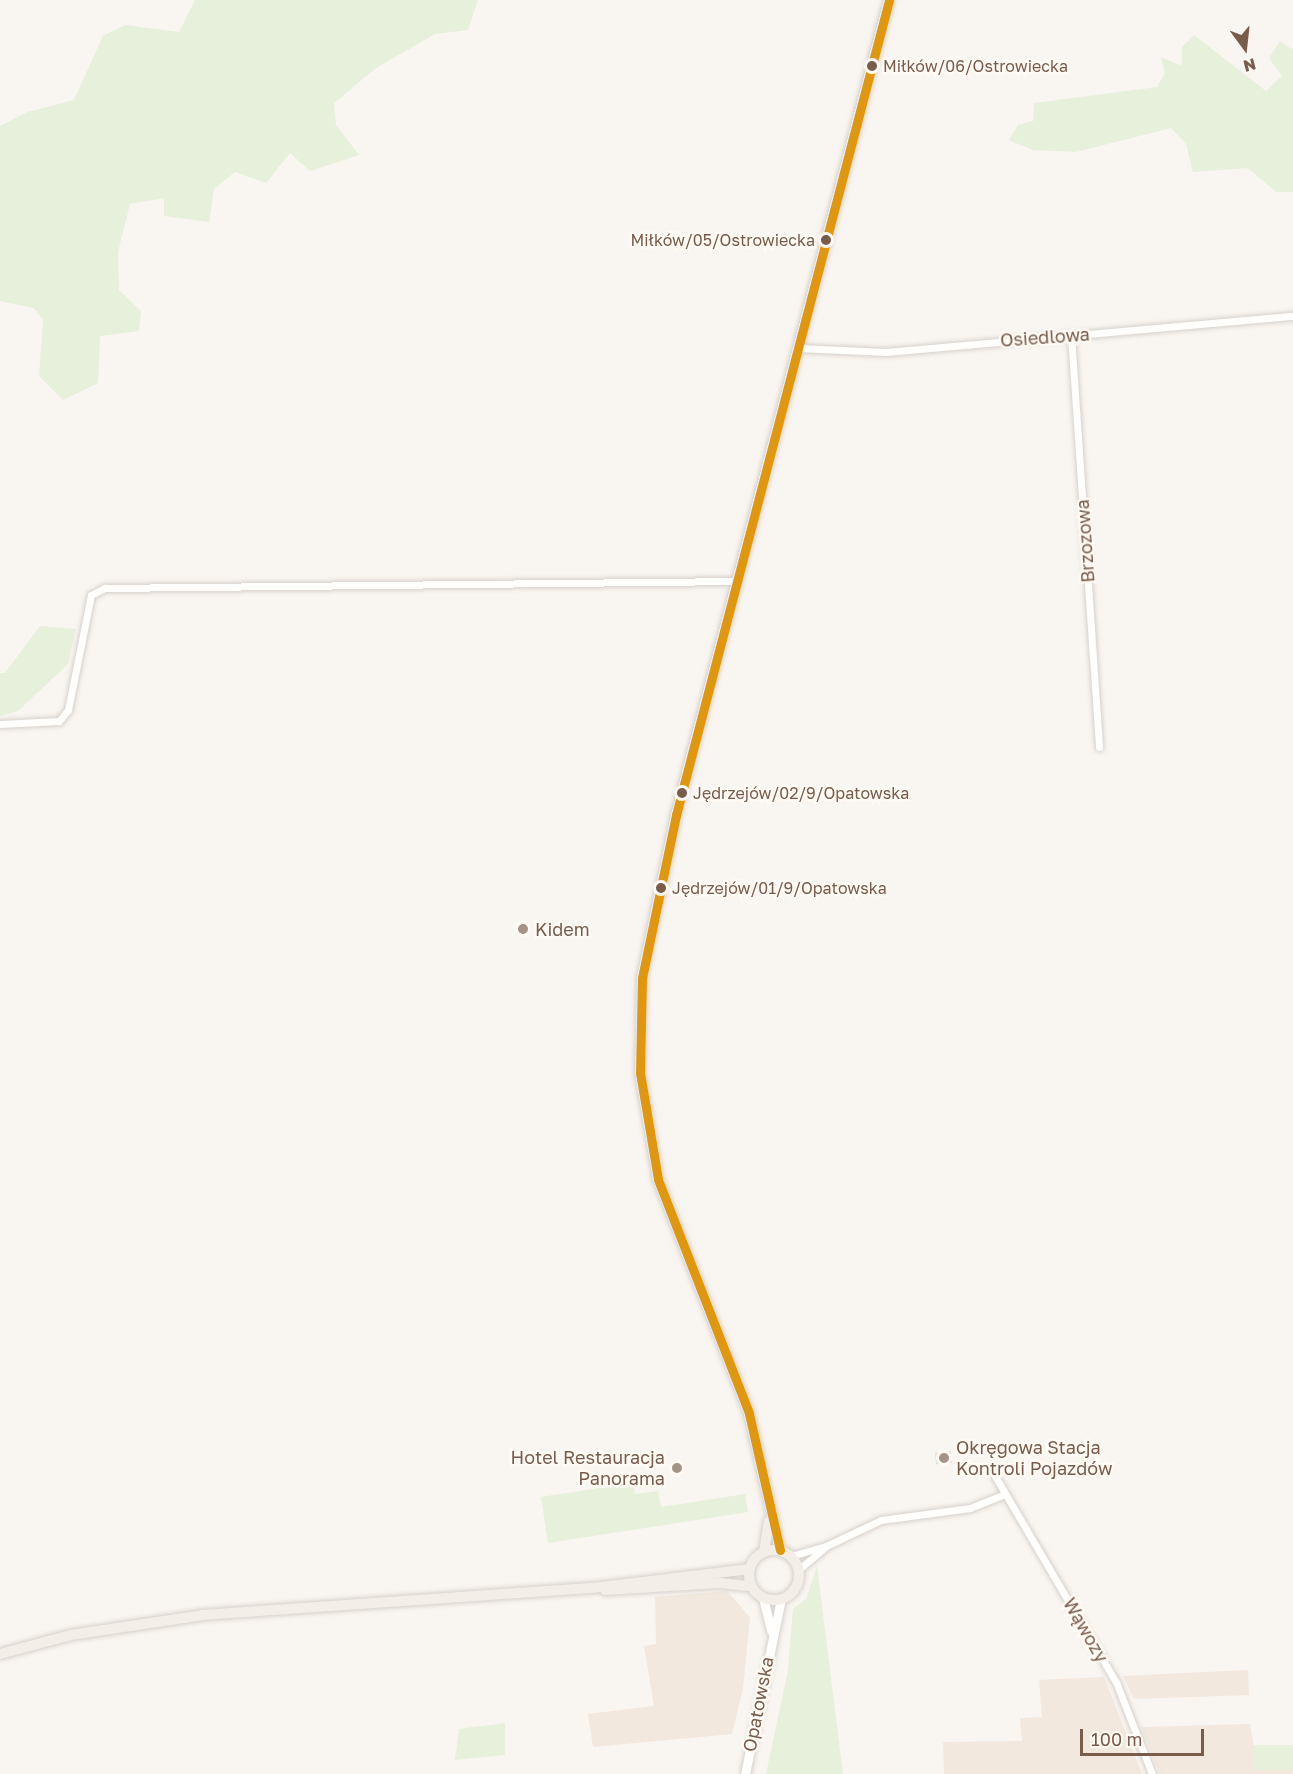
<!DOCTYPE html>
<meta charset="utf-8">
<style>
body{margin:0}
#map{position:relative;width:1293px;height:1774px;overflow:hidden;background:#f9f5f0;font-family:"Golos Text",sans-serif}
div>[style]{position:absolute}
.residential>*{inset:0;background:#f2e8de}
.green>*{inset:0;background:#e7f0db;transform-origin:0 0}
.building>*{inset:0;background:#e6ded7;transform-origin:0 0}
.roads{filter:drop-shadow(0 0 2px #d7d1cb) drop-shadow(0 0 2px #d7d1cb)}
.street>*{height:7px;margin:-3.5px;padding:0 3.5px;transform-origin:3.5px;border-radius:3.5px;background:#fefefd}
.secondary>*{height:9px;margin:-4.5px;padding:0 4.5px;transform-origin:4.5px;border-radius:4.5px;background:#fefefd}
.primary>*{height:10px;margin:-5px;padding:0 5px;transform-origin:5px;border-radius:5px;background:#f3eee8}
.primary>.ring{margin:-5px;padding:0;box-sizing:content-box;background:none;border:10px solid #f3eee8;border-radius:50%}
.bus-1>*{height:9px;margin:-4.5px;padding:0 4.5px;transform-origin:4.5px;border-radius:4.5px;background:#de970f}
.dots>*{width:16px;height:16px;translate:-50% -50%;box-sizing:border-box;border:3px solid #fffaf3;border-radius:50%}
span{translate:-50% -50%;white-space:nowrap;text-align:center;line-height:1.15;-webkit-text-stroke:5px #fffaf3;paint-order:stroke}
.bus-label{font-size:16px;color:#7a5c4d}
.left{translate:0 -50%;text-align:left}
.right{translate:-100% -50%;text-align:right}
.street-label{font-size:18px;color:#7a5c4d}
.poi-label{font-size:18px;color:#7a5c4d}
.north{position:absolute;left:1215px;top:18px;width:60px;height:60px;-webkit-text-stroke:4px #fffaf3;paint-order:stroke;rotate:165deg;font-size:16px;font-weight:700;line-height:24px;text-align:center;color:#7a5c4d}
.north::after{content:'';display:block;margin:auto;width:21px;height:27px;background:#7a5c4d;clip-path:polygon(50% 0,100% 100%,50% 72%,0 100%)}
.scale{position:absolute;left:1080px;top:1729px;width:124px;height:27px;box-sizing:border-box;border:3px solid #7a5c4d;border-top:0;padding-left:8px;font-size:18px;line-height:21px;white-space:nowrap;color:#7a5c4d;-webkit-text-stroke:4px #fffaf3;paint-order:stroke}
</style>
<div id="map">
<div class="residential">
<i style="clip-path:polygon(727px 1591px,750px 1617px,743px 1689px,732px 1734px,593px 1747px,588px 1714px,654px 1706px,644px 1646px,656px 1644px,655px 1597px)"></i>
<i style="clip-path:polygon(1248px 1670px,1249px 1695px,1134px 1699px,1123px 1676px)"></i>
<i style="clip-path:polygon(1104px 1677px,1142px 1774px,944px 1774px,943px 1742px,1022px 1741px,1020px 1718px,1042px 1717px,1039px 1680px)"></i>
<i style="clip-path:polygon(1250px 1724px,1258px 1769px,1293px 1769px,1293px 1774px,1160px 1774px,1141px 1727px)"></i>
</div>
<div class="green">
<i style="clip-path:polygon(195px 0,478px 0,468px 30px,435px 34px,376px 68px,334px 103px,336px 125px,359px 155px,310px 171px,290px 153px,266px 183px,235px 172px,214px 189px,209px 222px,164px 216px,164px 198px,130px 204px,118px 252px,119px 290px,141px 311px,139px 331px,100px 336px,98px 383px,63px 400px,39px 376px,43px 320px,34px 308px,0 301px,0 126px,27px 112px,74px 100px,103px 36px,125px 25px,179px 32px)"></i>
<i style="clip-path:polygon(1194px 35px,1266px 91px,1282px 76px,1269px 58px,1280px 41px,1293px 50px,1293px 192px,1276px 192px,1248px 168px,1193px 172px,1186px 144px,1171px 128px,1076px 152px,1033px 150px,1009px 140px,1018px 125px,1033px 121px,1034px 103px,1157px 87px,1165px 73px,1161px 57px,1182px 66px,1182px 47px)"></i>
<i style="clip-path:polygon(40px 626px,76px 629px,68px 664px,18px 711px,0 716px,0 673px,5px 673px)"></i>
<i style="clip-path:polygon(633px 1483px,635px 1494px,658px 1491px,661px 1507px,745px 1494px,748px 1512px,548px 1543px,541px 1497px)"></i>
<i style="clip-path:polygon(817px 1566px,843px 1774px,766px 1774px,788px 1670px,793px 1609px,806px 1599px)"></i>
<i style="clip-path:polygon(505px 1723px,505px 1755px,455px 1760px,459px 1729px)"></i>
<i style="left:1254px;top:1745px;width:39px;height:25px"></i>
</div>
<div class="building">
<i style="left:951px;top:1451px;width:12px;height:16px;rotate:85deg"></i>
</div>
<div class="roads">
<div class="street">
<i style="left:1071px;top:335px;width:413px;rotate:86.1deg"></i>
<i style="left:798px;top:348px;width:88px;rotate:2.6deg"></i>
<i style="left:886px;top:352px;width:409px;rotate:-5.1deg"></i>
<i style="left:0;top:724px;width:59px;rotate:-2.9deg"></i>
<i style="left:59px;top:721px;width:14px;rotate:-51deg"></i>
<i style="left:68px;top:710px;width:117px;rotate:-78.7deg"></i>
<i style="left:91px;top:595px;width:16px;rotate:-27deg"></i>
<i style="left:105px;top:588px;width:632px;rotate:-0.63deg"></i>
<i style="left:992px;top:1471px;width:245px;rotate:59.6deg"></i>
<i style="left:1116px;top:1682px;width:99px;rotate:68.6deg"></i>
<i style="left:791px;top:1556px;width:36px;rotate:-16deg"></i>
<i style="left:826px;top:1546px;width:61px;rotate:-25.3deg"></i>
<i style="left:881px;top:1520px;width:90px;rotate:-7.7deg"></i>
<i style="left:970px;top:1508px;width:35px;rotate:-22deg"></i>
<i style="left:798px;top:1570px;width:34px;rotate:-40deg"></i>
</div>
<div class="secondary">
<i style="left:763px;top:1598px;width:34px;rotate:76deg"></i>
<i style="left:745px;top:1774px;width:179px;rotate:-78.4deg"></i>
</div>
<div class="primary">
<i class="ring" style="left:749px;top:1550px;width:40px;height:40px"></i>
<i style="left:780px;top:1550px;width:140px;rotate:-102.8deg"></i>
<i style="left:749px;top:1413px;width:251px;rotate:-111.3deg"></i>
<i style="left:658px;top:1179px;width:108px;rotate:-99.6deg"></i>
<i style="left:640px;top:1073px;width:95px;rotate:-88.8deg"></i>
<i style="left:642px;top:978px;width:167px;rotate:-78.2deg"></i>
<i style="left:676px;top:815px;width:842px;rotate:-75.35deg"></i>
<i style="left:764px;top:1552px;width:31px;rotate:-81deg"></i>
<i style="left:605px;top:1590px;width:115px;rotate:-3.5deg"></i>
<i style="left:720px;top:1583px;width:31px;rotate:6deg"></i>
<i style="left:0;top:1654px;width:73px;rotate:-15deg"></i>
<i style="left:71px;top:1635px;width:134px;rotate:-8.6deg"></i>
<i style="left:203px;top:1615px;width:390px;rotate:-4deg"></i>
<i style="left:592px;top:1588px;width:158px;rotate:-6.9deg"></i>
</div>
</div>
<div class="bus-1">
<i style="left:780px;top:1550px;width:140px;rotate:-102.8deg"></i>
<i style="left:749px;top:1413px;width:251px;rotate:-111.3deg"></i>
<i style="left:658px;top:1179px;width:108px;rotate:-99.6deg"></i>
<i style="left:640px;top:1073px;width:95px;rotate:-88.8deg"></i>
<i style="left:642px;top:978px;width:167px;rotate:-78.2deg"></i>
<i style="left:676px;top:815px;width:842px;rotate:-75.35deg"></i>
</div>
<div class="dots">
<i style="left:872px;top:66px;background:#7a5c4d"></i>
<i style="left:826px;top:240px;background:#7a5c4d"></i>
<i style="left:682px;top:793px;background:#7a5c4d"></i>
<i style="left:661px;top:888px;background:#7a5c4d"></i>
<i style="left:523px;top:929px;background:#a69286"></i>
<i style="left:944px;top:1458px;background:#a69286"></i>
<i style="left:677px;top:1468px;background:#a69286"></i>
</div>
<div class="bus-label">
<span class="left" style="left:883px;top:66px">Miłków/06/Ostrowiecka</span>
<span class="right" style="left:815px;top:240px">Miłków/05/Ostrowiecka</span>
<span class="left" style="left:693px;top:793px">Jędrzejów/02/9/Opatowska</span>
<span class="left" style="left:672px;top:888px">Jędrzejów/01/9/Opatowska</span>
</div>
<div class="street-label">
<span style="left:1045px;top:337px;rotate:-4deg">Osiedlowa</span>
<span style="left:1085px;top:541px;rotate:-94deg">Brzozowa</span>
<span style="left:1086px;top:1630px;rotate:60deg">Wąwozy</span>
<span style="left:758px;top:1704px;rotate:-79deg">Opatowska</span>
</div>
<div class="poi-label">
<span class="left" style="left:535px;top:929px">Kidem</span>
<span class="left" style="left:956px;top:1458px">Okręgowa Stacja<br>Kontroli Pojazdów</span>
<span class="right" style="left:665px;top:1468px">Hotel Restauracja<br>Panorama</span>
</div>
<div class="north">N</div>
<div class="scale">100 m</div>
</div>
